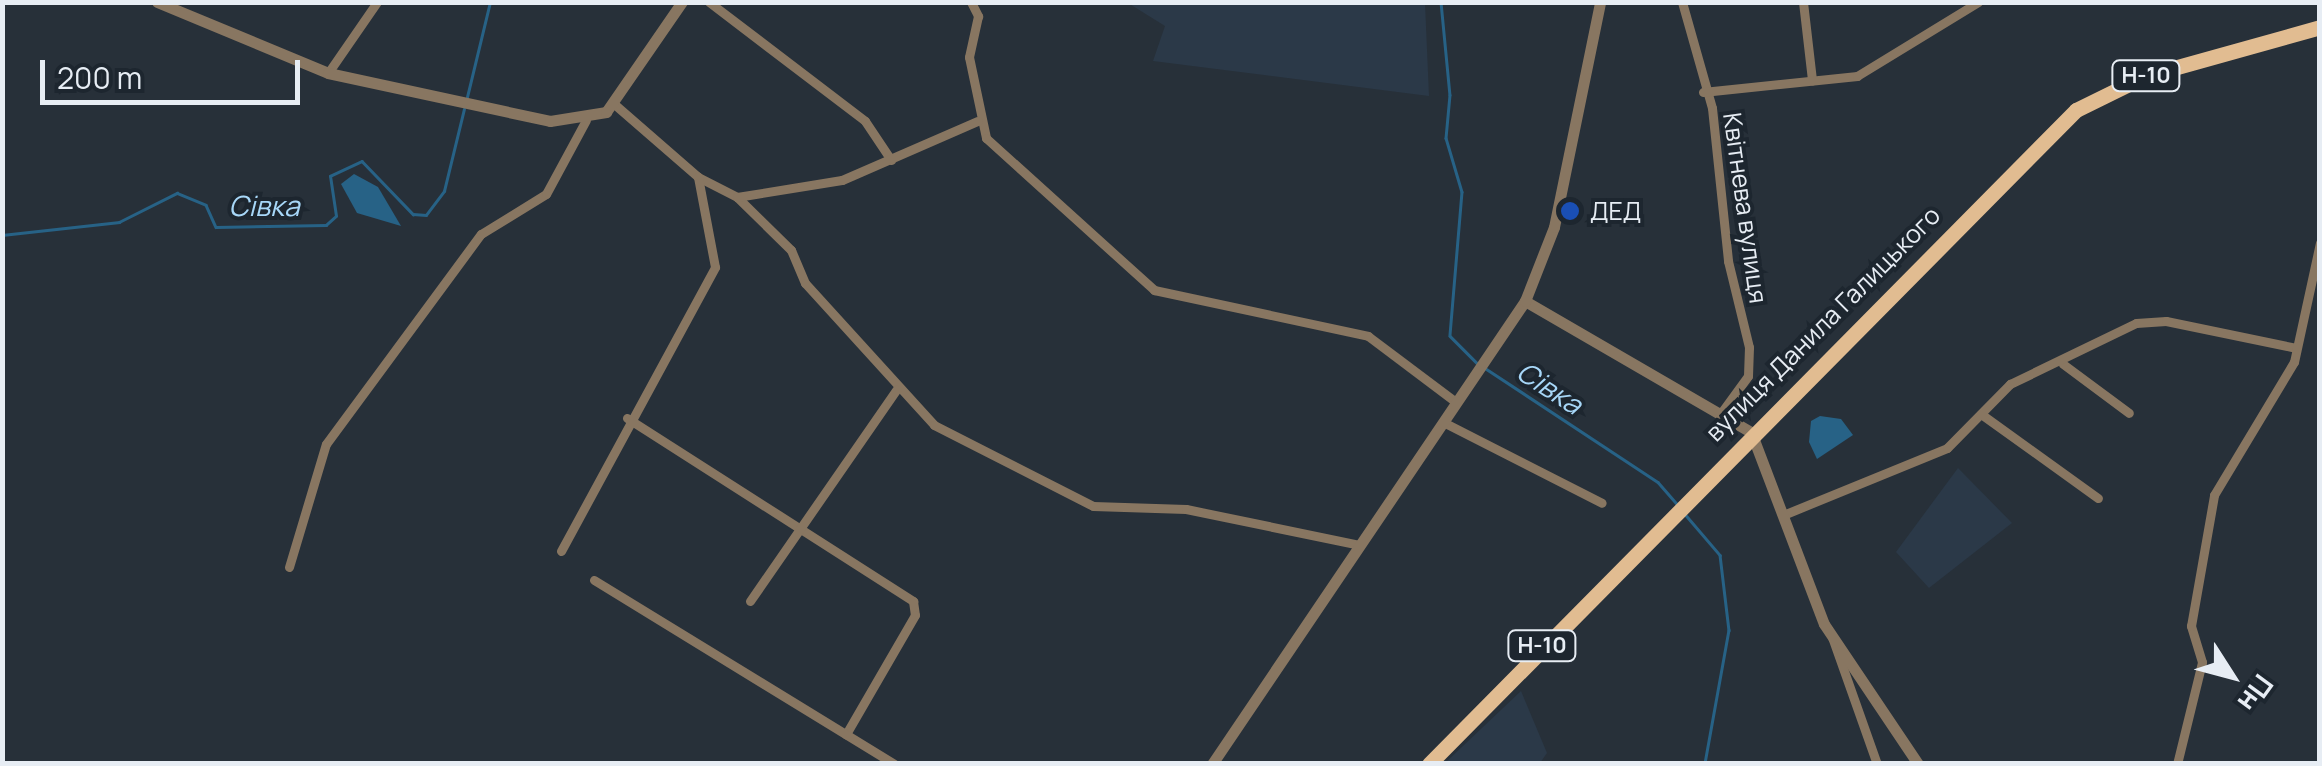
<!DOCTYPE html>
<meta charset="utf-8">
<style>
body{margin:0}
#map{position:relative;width:2322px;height:766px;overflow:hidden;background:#273039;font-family:Manrope,sans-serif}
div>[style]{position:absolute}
.built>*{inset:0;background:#2b3948}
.water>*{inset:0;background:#276286}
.stream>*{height:2.5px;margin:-1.25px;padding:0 1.25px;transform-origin:1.25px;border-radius:1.25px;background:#276286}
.minor>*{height:9px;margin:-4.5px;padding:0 4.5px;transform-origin:4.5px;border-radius:4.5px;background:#887661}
.tertiary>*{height:11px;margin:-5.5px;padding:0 5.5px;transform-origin:5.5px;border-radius:5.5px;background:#887661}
.primary>*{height:15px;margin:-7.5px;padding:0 7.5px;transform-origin:7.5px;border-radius:7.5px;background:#e1bc91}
.dots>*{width:28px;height:28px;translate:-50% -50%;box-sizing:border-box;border:5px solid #1d262f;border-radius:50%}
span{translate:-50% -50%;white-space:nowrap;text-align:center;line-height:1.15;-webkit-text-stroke:8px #1d262f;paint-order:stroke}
.shield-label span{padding:2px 8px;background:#1d262f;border:2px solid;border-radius:8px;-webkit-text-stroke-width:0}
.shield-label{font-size:22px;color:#e7edf4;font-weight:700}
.street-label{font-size:25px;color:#e7edf4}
.poi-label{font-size:25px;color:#e7edf4}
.left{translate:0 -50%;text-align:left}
.water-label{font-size:28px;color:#a7d7f8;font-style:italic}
.frame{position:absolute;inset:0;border:5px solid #e7edf4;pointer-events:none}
.north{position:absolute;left:2182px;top:626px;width:100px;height:100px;-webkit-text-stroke:8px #1d262f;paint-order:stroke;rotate:126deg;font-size:28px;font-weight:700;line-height:40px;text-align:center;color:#e7edf4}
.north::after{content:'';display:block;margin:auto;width:35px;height:45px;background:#e7edf4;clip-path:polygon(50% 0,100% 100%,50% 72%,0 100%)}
.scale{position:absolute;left:40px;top:60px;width:260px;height:45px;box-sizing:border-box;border:5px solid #e7edf4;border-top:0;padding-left:12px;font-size:30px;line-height:35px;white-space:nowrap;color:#e7edf4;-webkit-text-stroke:8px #1d262f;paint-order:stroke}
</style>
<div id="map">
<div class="built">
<i style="clip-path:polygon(1128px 3px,1425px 3px,1429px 96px,1153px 61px,1165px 26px)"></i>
<i style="clip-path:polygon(1958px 468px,2012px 523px,1929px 588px,1896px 552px)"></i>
<i style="clip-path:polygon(1521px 691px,1547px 753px,1540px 763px,1445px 763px)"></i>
</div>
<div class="water">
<i style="clip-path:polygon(354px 174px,378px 187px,401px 226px,357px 213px,341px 184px)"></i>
<i style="clip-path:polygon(1820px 416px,1841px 419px,1853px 435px,1817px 459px,1809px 442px,1811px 421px)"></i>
</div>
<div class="stream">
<i style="left:1441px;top:2px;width:93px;rotate:84.5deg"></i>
<i style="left:1450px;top:95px;width:43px;rotate:95.3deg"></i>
<i style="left:1446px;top:138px;width:56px;rotate:73.5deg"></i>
<i style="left:1462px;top:192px;width:144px;rotate:94.8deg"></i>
<i style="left:1450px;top:336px;width:40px;rotate:45deg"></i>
<i style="left:467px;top:97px;width:98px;rotate:-76.4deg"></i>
<i style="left:2px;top:235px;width:118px;rotate:-6.3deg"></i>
<i style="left:119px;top:222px;width:65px;rotate:-26.6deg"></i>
<i style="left:177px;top:193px;width:31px;rotate:22deg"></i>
<i style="left:206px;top:205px;width:24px;rotate:66deg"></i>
<i style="left:216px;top:227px;width:110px;rotate:-1deg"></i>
<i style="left:326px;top:225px;width:13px;rotate:-42deg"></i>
<i style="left:336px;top:216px;width:40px;rotate:-98.5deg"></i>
<i style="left:330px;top:176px;width:35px;rotate:-25deg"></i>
<i style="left:362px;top:161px;width:74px;rotate:46.1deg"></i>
<i style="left:413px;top:214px;width:13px;rotate:4deg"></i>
<i style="left:426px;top:215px;width:30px;rotate:-53deg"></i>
<i style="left:444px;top:191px;width:84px;rotate:-76.3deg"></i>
<i style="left:1485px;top:368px;width:207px;rotate:33.4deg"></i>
<i style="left:1658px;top:482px;width:29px;rotate:49deg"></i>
<i style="left:1685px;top:514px;width:54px;rotate:49.5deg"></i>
<i style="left:1720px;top:555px;width:76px;rotate:83.2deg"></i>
<i style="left:1729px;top:630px;width:136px;rotate:100.2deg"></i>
</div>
<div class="minor">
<i style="left:709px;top:2px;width:196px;rotate:37.3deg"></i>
<i style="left:865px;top:121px;width:47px;rotate:56.3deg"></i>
<i style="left:971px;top:2px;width:16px;rotate:63deg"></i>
<i style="left:978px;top:16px;width:42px;rotate:102.4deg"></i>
<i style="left:969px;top:57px;width:83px;rotate:78.1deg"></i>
<i style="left:986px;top:138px;width:227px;rotate:42.1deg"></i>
<i style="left:1154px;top:290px;width:219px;rotate:12.1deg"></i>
<i style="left:1368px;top:336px;width:110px;rotate:36.9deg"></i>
<i style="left:1682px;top:2px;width:110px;rotate:74.2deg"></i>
<i style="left:1712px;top:108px;width:154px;rotate:84deg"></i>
<i style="left:1728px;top:261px;width:89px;rotate:76.3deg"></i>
<i style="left:1749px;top:347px;width:29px;rotate:92deg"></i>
<i style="left:1748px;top:376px;width:46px;rotate:126.1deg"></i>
<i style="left:1803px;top:2px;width:79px;rotate:83.4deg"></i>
<i style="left:328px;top:73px;width:86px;rotate:-55.4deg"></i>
<i style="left:1703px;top:92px;width:155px;rotate:-5.9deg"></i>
<i style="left:1857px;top:76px;width:142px;rotate:-31.4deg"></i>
<i style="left:613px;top:103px;width:113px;rotate:41deg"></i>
<i style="left:698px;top:177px;width:44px;rotate:27.1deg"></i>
<i style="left:737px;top:197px;width:76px;rotate:44.5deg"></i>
<i style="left:791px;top:250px;width:36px;rotate:67deg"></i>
<i style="left:805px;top:283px;width:192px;rotate:47.7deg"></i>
<i style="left:934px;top:425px;width:178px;rotate:27deg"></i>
<i style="left:1093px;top:506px;width:93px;rotate:1.8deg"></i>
<i style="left:1186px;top:509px;width:178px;rotate:11.7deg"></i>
<i style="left:737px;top:197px;width:106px;rotate:-9.2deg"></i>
<i style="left:842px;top:180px;width:148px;rotate:-23.5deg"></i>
<i style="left:2063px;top:364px;width:82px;rotate:36.6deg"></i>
<i style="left:1981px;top:414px;width:144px;rotate:35.7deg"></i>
<i style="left:627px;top:418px;width:340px;rotate:32.6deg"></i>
<i style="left:913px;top:601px;width:14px;rotate:82deg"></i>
<i style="left:915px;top:615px;width:138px;rotate:120.1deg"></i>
<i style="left:1443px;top:422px;width:178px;rotate:27deg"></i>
<i style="left:1783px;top:515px;width:177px;rotate:-22.2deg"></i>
<i style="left:1947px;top:448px;width:90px;rotate:-45.5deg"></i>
<i style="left:2010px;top:384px;width:140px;rotate:-25.8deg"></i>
<i style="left:2136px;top:323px;width:30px;rotate:-4deg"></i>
<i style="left:2166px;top:321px;width:133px;rotate:11.7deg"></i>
<i style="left:561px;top:551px;width:323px;rotate:-61.5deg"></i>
<i style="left:715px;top:267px;width:92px;rotate:-100.7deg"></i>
<i style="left:289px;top:567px;width:128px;rotate:-73.3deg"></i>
<i style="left:326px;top:444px;width:261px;rotate:-53.6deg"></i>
<i style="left:481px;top:234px;width:76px;rotate:-31.6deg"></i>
<i style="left:546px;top:194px;width:84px;rotate:-61.6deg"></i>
<i style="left:594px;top:580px;width:352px;rotate:31.5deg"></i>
<i style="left:750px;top:601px;width:257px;rotate:-55.3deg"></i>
<i style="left:1832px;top:637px;width:135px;rotate:70.5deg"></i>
<i style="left:2177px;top:764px;width:105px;rotate:-76.2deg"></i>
<i style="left:2202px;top:662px;width:38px;rotate:-107deg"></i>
<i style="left:2191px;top:626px;width:133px;rotate:-80deg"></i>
<i style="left:2214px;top:495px;width:155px;rotate:-59deg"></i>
<i style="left:2294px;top:362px;width:122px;rotate:-77.7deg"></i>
</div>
<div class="tertiary">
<i style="left:157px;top:2px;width:185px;rotate:22.5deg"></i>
<i style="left:328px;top:73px;width:227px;rotate:12.2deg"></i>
<i style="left:550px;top:121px;width:57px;rotate:-9.1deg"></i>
<i style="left:606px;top:112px;width:134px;rotate:-55.4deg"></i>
<i style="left:1525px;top:301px;width:261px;rotate:30.1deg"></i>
<i style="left:1751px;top:432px;width:205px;rotate:69.2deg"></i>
<i style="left:1824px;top:624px;width:169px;rotate:56.1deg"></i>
<i style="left:1212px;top:764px;width:559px;rotate:-55.94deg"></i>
<i style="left:1525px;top:301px;width:79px;rotate:-68.6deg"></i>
<i style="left:1554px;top:227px;width:230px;rotate:-78.4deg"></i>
</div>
<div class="primary">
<i style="left:1429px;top:764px;width:920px;rotate:-45.31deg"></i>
<i style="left:2076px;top:110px;width:77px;rotate:-26.2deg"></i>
<i style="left:2145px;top:76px;width:182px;rotate:-15.6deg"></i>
</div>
<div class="dots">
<i style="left:1570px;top:211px;background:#1a4fb4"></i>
</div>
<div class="shield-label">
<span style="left:2146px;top:76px">Н-10</span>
<span style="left:1542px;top:646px">Н-10</span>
</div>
<div class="street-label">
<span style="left:1745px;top:208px;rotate:82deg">Квітнева вулиця</span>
<span style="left:1823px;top:324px;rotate:-45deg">вулиця Данила Галицького</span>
</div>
<div class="poi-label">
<span class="left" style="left:1590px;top:211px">ДЕД</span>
</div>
<div class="water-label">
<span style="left:264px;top:205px">Сівка</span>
<span style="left:1550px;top:387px;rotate:33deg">Сівка</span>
</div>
<div class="frame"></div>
<div class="north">Пн</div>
<div class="scale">200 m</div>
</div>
